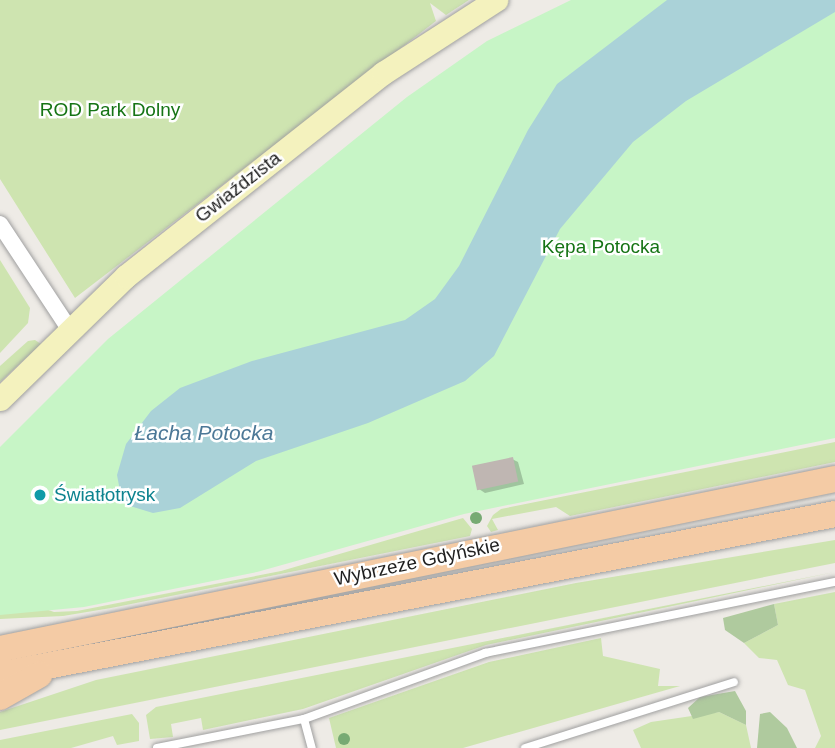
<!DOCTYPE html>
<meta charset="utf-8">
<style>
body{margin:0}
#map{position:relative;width:835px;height:748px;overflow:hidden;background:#eeebe6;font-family:Arial,sans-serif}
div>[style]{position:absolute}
.grass>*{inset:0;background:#cee4b0}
.forest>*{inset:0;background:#afca9e}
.park>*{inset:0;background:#c7f5c6}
.water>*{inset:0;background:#aad2d8}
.shadow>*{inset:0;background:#0003}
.building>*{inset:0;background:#bfb6b2;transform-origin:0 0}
.roads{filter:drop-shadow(0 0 2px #a0a0a0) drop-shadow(0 0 2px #a0a0a0)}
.lane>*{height:8px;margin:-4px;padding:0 4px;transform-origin:4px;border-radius:4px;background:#fff}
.street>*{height:16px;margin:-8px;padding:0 8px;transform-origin:8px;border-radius:8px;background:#fff}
.secondary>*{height:23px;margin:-11.5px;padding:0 11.5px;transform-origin:11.5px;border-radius:11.5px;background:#f4f2be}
.primary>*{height:26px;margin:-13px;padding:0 13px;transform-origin:13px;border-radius:13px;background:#f4cba5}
.trees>*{width:12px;height:12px;margin:-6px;border-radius:50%;background:#77aa73}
.dots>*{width:19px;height:19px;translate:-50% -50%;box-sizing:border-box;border:4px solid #fff;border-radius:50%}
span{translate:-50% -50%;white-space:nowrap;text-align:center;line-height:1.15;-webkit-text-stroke:5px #fff;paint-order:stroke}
.park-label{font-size:19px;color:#167415}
.street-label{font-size:19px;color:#1f1f1f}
.culture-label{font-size:19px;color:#0d838f}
.left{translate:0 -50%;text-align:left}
.water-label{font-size:21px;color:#4c7897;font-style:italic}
</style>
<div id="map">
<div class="grass">
<i style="clip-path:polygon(0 0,469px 0,446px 15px,430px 3px,436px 21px,75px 298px,0 179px)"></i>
<i style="clip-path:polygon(0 260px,30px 308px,28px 323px,0 353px)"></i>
<i style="clip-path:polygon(35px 340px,41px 344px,0 382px,0 366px,28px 341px)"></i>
<i style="clip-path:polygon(835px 442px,835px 462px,570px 516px,556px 507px,492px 519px,498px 530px,491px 532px,487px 526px,493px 515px,501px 509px)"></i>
<i style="clip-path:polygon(463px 518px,472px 529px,470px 536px,111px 608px,63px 616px,0 619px,0 584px,37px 606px,54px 612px,77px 611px,281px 571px)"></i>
<i style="clip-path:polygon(835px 540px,835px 563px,0 730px,0 712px,96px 680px,576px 583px)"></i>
<i style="clip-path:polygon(835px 572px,486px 645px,303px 709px,203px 730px,201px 718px,171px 724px,173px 737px,150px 739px,146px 715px,156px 707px)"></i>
<i style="clip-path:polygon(835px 592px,835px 748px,815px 748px,821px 736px,805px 690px,788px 685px,777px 660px,759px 658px,744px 643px,778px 625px,774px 604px)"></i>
<i style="clip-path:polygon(601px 638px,603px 656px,660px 669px,658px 686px,680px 686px,463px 748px,336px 748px,329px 718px,489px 662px)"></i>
<i style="clip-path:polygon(719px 712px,746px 725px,751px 748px,641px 748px,633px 730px,651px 722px)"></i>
<i style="clip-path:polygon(132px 714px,139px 723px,139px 741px,117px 745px,113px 736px,71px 748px,0 748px,0 740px)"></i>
</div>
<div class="forest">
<i style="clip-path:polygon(774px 604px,778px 625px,744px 643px,725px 630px,723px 618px)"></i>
<i style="clip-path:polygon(735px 691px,746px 711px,746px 725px,719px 712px,693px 719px,688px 708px,700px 697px)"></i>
<i style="clip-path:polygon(770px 712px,787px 728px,797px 748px,757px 748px,760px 714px)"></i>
</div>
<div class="park">
<i style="clip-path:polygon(571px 0,835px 0,835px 438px,464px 514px,257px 572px,84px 607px,0 615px,0 447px,108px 339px,407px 97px,487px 41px)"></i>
</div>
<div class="water">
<i style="clip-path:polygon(667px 0,835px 0,835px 12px,686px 101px,633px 142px,560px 229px,494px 356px,465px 381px,368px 423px,256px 461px,180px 508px,153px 513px,130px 506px,121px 496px,117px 475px,126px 444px,151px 411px,180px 388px,252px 361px,405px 320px,435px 299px,459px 266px,528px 130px,557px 84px)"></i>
</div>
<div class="shadow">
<i style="clip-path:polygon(512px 459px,518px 462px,524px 484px,485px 493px,479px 489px)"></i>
</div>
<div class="building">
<i style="left:513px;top:457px;width:25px;height:42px;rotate:78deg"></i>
</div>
<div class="roads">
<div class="lane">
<i style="left:304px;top:719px;width:30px;rotate:75deg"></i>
<i style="left:157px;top:748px;width:150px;rotate:-11.2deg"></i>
<i style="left:304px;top:719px;width:193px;rotate:-20deg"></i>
<i style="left:485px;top:653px;width:357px;rotate:-11.5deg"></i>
<i style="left:525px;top:748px;width:219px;rotate:-17.5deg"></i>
</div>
<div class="street">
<i style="left:0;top:224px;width:127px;rotate:56.6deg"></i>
</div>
<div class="secondary">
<i style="left:0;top:399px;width:176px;rotate:-44.3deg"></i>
<i style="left:126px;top:276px;width:328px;rotate:-38.3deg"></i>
<i style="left:383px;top:73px;width:135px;rotate:-32.9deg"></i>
</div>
<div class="primary">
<i style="left:0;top:649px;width:852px;rotate:-11.51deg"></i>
<i style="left:0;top:675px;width:850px;rotate:-10.91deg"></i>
<i style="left:0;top:697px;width:45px;rotate:-29.4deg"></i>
</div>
</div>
<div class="trees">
<i style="left:476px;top:518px"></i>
<i style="left:344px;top:739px"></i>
</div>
<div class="dots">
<i style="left:40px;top:495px;background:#0f9aa8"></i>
</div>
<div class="park-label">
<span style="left:110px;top:110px">ROD Park Dolny</span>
<span style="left:601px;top:247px">Kępa Potocka</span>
</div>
<div class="street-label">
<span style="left:238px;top:187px;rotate:-38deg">Gwiaździsta</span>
<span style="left:417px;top:562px;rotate:-12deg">Wybrzeże Gdyńskie</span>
</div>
<div class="culture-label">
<span class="left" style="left:54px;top:495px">Światłotrysk</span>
</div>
<div class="water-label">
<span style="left:204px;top:433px">Łacha Potocka</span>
</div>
</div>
